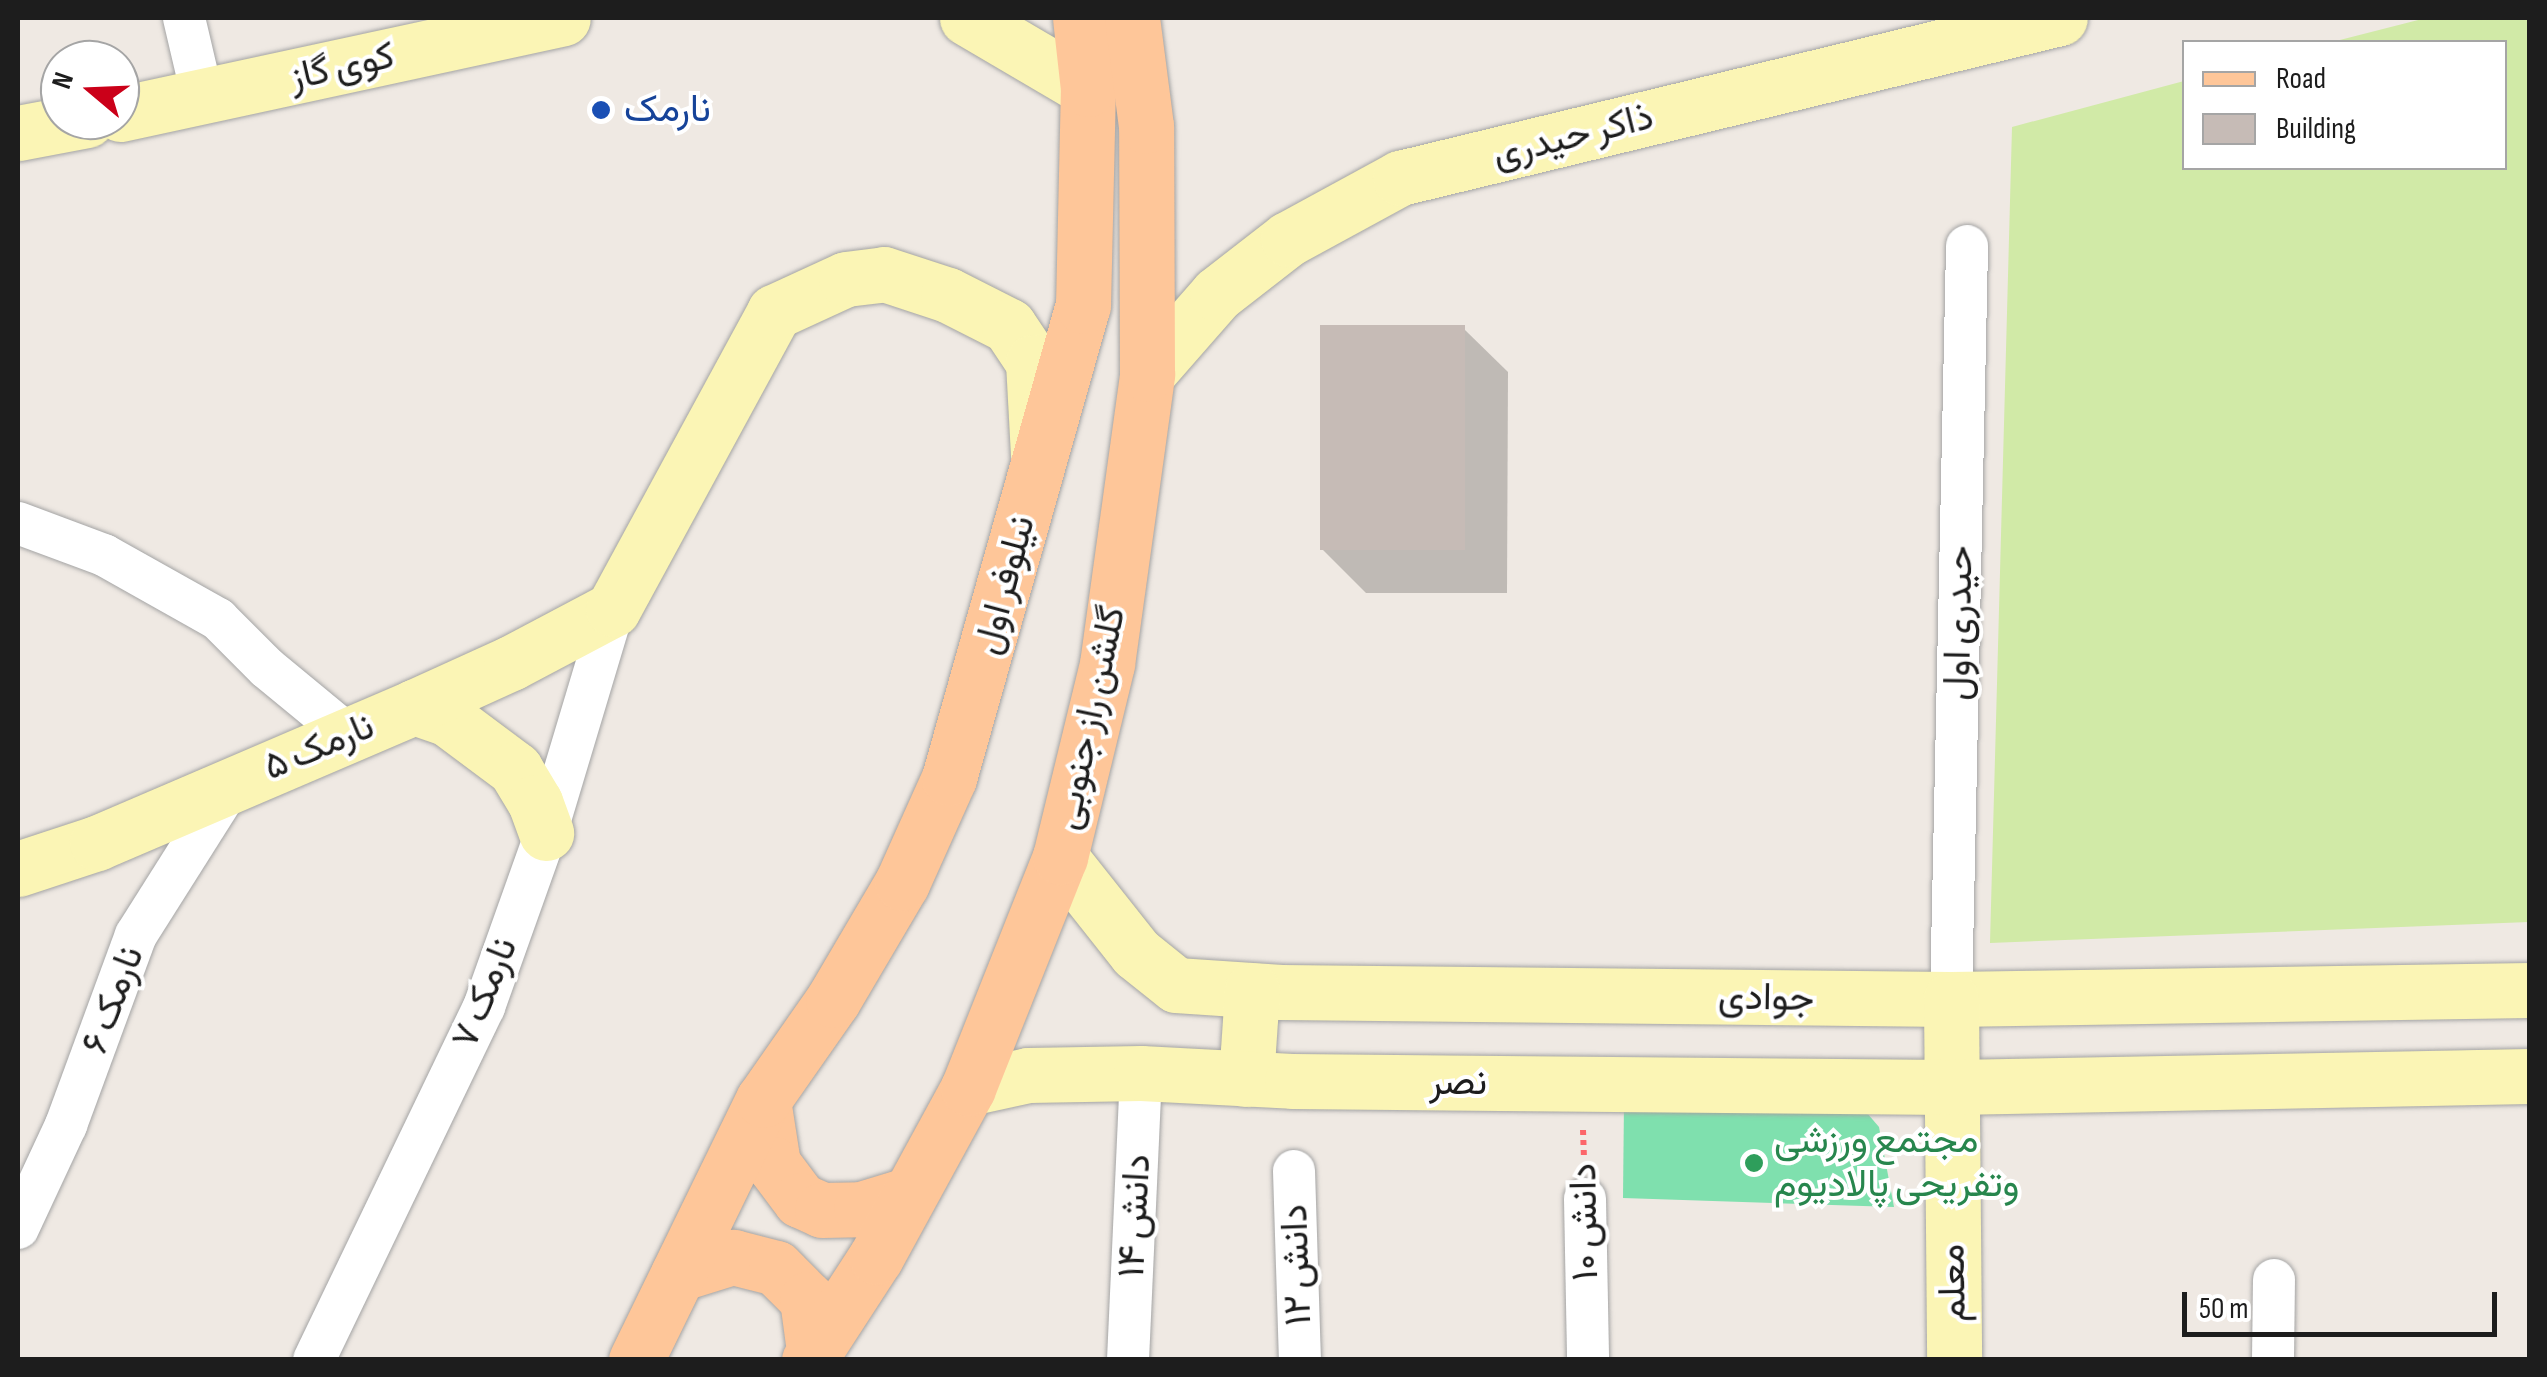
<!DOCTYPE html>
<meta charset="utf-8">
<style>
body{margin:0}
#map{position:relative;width:2547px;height:1377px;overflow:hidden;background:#efe9e3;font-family:"Sofia Sans Condensed",Vazirmatn,sans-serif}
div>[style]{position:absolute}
.grass>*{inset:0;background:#d1eaa7}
.pitch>*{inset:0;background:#7fe0ae}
.shadow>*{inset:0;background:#0003}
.building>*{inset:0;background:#c6bbb6;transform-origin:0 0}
.path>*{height:6px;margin-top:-3px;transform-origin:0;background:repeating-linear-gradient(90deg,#fc6669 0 5px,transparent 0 10px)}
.roads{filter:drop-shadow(0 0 2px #a4a4a4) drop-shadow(0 0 2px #a4a4a4)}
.street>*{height:42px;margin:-21px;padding:0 21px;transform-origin:21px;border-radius:21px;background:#fff}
.secondary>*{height:55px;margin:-27.5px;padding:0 27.5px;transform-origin:27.5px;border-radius:27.5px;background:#fbf5b5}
.primary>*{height:55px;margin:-27.5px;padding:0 27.5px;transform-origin:27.5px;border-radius:27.5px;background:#fec699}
.dots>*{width:28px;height:28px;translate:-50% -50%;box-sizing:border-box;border:5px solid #fff;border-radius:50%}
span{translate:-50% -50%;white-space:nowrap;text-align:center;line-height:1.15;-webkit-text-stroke:8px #fff;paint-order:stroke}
.street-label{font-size:38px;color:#1d1d1d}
.transit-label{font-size:38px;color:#164399}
.left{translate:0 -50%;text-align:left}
.leisure-label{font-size:38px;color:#27864d}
.frame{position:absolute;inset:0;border:20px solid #1d1d1d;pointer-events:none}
.legend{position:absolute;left:2182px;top:40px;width:325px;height:130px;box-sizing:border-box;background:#fff;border:2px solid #a5a5a5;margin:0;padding:12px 18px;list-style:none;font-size:30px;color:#1d1d1d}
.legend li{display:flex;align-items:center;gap:20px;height:50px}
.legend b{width:50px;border:2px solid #a5a5a5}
.north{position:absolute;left:40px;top:40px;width:100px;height:100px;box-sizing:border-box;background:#fff;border:2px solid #a5a5a5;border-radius:50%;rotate:289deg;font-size:28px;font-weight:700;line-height:40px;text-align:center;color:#1d1d1d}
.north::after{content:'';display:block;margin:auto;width:35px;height:45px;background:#cb0019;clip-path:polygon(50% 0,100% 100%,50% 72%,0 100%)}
.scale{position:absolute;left:2182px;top:1292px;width:315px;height:45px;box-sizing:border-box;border:5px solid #1d1d1d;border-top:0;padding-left:12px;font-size:30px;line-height:35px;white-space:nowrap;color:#1d1d1d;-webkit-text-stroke:8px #fff;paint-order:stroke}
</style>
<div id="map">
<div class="grass">
<i style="clip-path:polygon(2426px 18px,2529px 18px,2529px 922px,1990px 943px,2012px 127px,2184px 81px,2184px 168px,2504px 168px,2504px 42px,2332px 42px)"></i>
</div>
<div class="pitch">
<i style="clip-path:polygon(1624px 1101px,1867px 1113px,1879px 1127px,1894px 1207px,1623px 1198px)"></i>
</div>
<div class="shadow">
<i style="clip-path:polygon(1464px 329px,1508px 372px,1507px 593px,1366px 593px,1322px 549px)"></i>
</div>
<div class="building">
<i style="left:1320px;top:325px;width:145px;height:225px"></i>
</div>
<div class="path">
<i style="left:1583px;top:1130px;width:28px;rotate:88deg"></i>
</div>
<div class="roads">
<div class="street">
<i style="left:184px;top:18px;width:83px;rotate:76.8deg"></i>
<i style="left:18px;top:523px;width:92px;rotate:20.4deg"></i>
<i style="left:104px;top:555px;width:131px;rotate:29.3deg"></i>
<i style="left:218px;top:619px;width:69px;rotate:45deg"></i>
<i style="left:267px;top:668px;width:104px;rotate:39.5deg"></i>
<i style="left:1951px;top:999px;width:753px;rotate:-88.78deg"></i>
<i style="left:1294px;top:1171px;width:189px;rotate:88.2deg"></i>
<i style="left:1585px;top:1199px;width:161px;rotate:88.9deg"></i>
<i style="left:18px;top:1228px;width:114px;rotate:-65deg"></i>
<i style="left:66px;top:1125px;width:202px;rotate:-69.8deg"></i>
<i style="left:136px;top:935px;width:178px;rotate:-57.7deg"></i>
<i style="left:314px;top:1360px;width:392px;rotate:-64.3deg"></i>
<i style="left:484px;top:1007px;width:185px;rotate:-70.4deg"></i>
<i style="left:546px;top:833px;width:234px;rotate:-73.3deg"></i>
<i style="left:1128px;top:1360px;width:287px;rotate:-87.4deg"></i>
<i style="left:2273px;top:1360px;width:80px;rotate:-89.3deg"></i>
</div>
<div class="secondary">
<i style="left:967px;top:18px;width:140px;rotate:30.4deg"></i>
<i style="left:120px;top:114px;width:453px;rotate:-12.2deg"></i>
<i style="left:18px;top:133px;width:70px;rotate:-10.7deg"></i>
<i style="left:1147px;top:374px;width:106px;rotate:-48.8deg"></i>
<i style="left:1217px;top:294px;width:90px;rotate:-37.8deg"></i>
<i style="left:1288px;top:239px;width:128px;rotate:-28.6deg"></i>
<i style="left:1400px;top:178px;width:679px;rotate:-13.63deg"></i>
<i style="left:414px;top:707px;width:36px;rotate:19deg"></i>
<i style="left:448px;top:719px;width:84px;rotate:36.7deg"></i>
<i style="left:515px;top:769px;width:39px;rotate:59deg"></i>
<i style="left:535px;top:802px;width:33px;rotate:70deg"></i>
<i style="left:1060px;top:857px;width:122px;rotate:51.6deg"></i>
<i style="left:1136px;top:953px;width:51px;rotate:38.7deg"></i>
<i style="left:1176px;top:985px;width:105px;rotate:3.8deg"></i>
<i style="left:1281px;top:992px;width:670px;rotate:0.6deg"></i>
<i style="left:1951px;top:999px;width:579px;rotate:-0.89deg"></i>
<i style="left:18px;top:869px;width:83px;rotate:-18.2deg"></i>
<i style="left:97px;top:843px;width:345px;rotate:-23.2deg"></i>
<i style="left:414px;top:707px;width:107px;rotate:-24.4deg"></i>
<i style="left:511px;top:663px;width:115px;rotate:-27.9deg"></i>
<i style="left:613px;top:609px;width:338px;rotate:-61.5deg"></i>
<i style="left:774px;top:312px;width:79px;rotate:-24.6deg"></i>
<i style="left:846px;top:279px;width:38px;rotate:-7deg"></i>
<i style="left:884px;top:274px;width:67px;rotate:18.2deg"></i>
<i style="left:948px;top:295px;width:68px;rotate:26.9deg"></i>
<i style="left:1009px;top:326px;width:43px;rotate:56.3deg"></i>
<i style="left:1033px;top:362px;width:92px;rotate:86.9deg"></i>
<i style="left:1951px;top:999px;width:361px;rotate:89.5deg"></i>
<i style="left:1246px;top:1079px;width:89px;rotate:-86.1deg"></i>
<i style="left:968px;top:1088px;width:61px;rotate:-12.2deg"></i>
<i style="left:1028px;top:1075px;width:113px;rotate:-1deg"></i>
<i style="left:1141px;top:1073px;width:151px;rotate:3deg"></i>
<i style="left:1292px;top:1081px;width:658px;rotate:0.52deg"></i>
<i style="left:1950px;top:1087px;width:580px;rotate:-1.09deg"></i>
</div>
<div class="primary">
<i style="left:763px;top:1100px;width:65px;rotate:81.1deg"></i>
<i style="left:773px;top:1164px;width:45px;rotate:53.1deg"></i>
<i style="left:800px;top:1200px;width:24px;rotate:24deg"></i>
<i style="left:822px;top:1210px;width:39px;rotate:-1deg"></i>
<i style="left:861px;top:1209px;width:48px;rotate:-16.9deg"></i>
<i style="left:678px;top:1274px;width:58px;rotate:-17.2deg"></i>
<i style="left:733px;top:1257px;width:44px;rotate:14.3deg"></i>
<i style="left:776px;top:1268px;width:44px;rotate:45deg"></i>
<i style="left:807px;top:1299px;width:52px;rotate:82.3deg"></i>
<i style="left:636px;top:1360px;width:289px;rotate:-64deg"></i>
<i style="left:763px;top:1100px;width:122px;rotate:-55deg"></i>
<i style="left:833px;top:1000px;width:136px;rotate:-59.5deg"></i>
<i style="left:902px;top:883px;width:115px;rotate:-65.9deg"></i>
<i style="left:949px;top:778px;width:491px;rotate:-74.2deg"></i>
<i style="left:1083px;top:306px;width:217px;rotate:-88.7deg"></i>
<i style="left:1088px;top:89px;width:71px;rotate:-96.4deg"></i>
<i style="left:809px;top:1360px;width:123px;rotate:-57deg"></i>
<i style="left:876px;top:1257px;width:192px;rotate:-61.4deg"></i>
<i style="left:968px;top:1088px;width:249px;rotate:-68.3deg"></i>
<i style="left:1060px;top:857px;width:199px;rotate:-76.3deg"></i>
<i style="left:1107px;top:664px;width:293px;rotate:-82.1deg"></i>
<i style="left:1147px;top:374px;width:248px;rotate:-90.2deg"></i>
<i style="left:1146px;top:126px;width:109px;rotate:-97.4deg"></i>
</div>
</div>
<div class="dots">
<i style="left:601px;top:110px;background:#1a4fb4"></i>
<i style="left:1754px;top:1163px;background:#2e9e5b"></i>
</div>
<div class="street-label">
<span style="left:342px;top:67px;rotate:-13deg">کوی گاز</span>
<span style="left:1573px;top:136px;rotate:-14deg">ذاکر حیدری</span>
<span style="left:1005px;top:585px;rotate:-75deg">نیلوفر اول</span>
<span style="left:1959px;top:623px;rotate:-89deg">حیدری اول</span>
<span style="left:1090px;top:718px;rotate:-78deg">گلشن راز جنوبی</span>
<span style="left:319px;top:747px;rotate:-23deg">نارمک ۵</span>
<span style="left:485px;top:993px;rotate:-68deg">نارمک ۷</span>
<span style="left:1766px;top:998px;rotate:1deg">جوادی</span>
<span style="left:113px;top:1000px;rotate:-69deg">نارمک ۶</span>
<span style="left:1458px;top:1083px">نصر</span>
<span style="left:1135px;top:1216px;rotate:-87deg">دانش ۱۴</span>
<span style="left:1585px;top:1222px;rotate:-91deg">دانش ۱۰</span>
<span style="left:1297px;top:1265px;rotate:-92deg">دانش ۱۲</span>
<span style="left:1953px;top:1283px;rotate:-91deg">معلم</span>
</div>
<div class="transit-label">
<span class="left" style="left:624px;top:110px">نارمک</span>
</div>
<div class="leisure-label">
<span class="left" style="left:1774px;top:1163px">مجتمع ورزشی<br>وتفریحی پالادیوم</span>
</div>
<div class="frame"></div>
<ul class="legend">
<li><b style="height:12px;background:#fec699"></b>Road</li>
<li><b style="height:28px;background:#c6bbb6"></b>Building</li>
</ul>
<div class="north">N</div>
<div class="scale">50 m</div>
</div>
